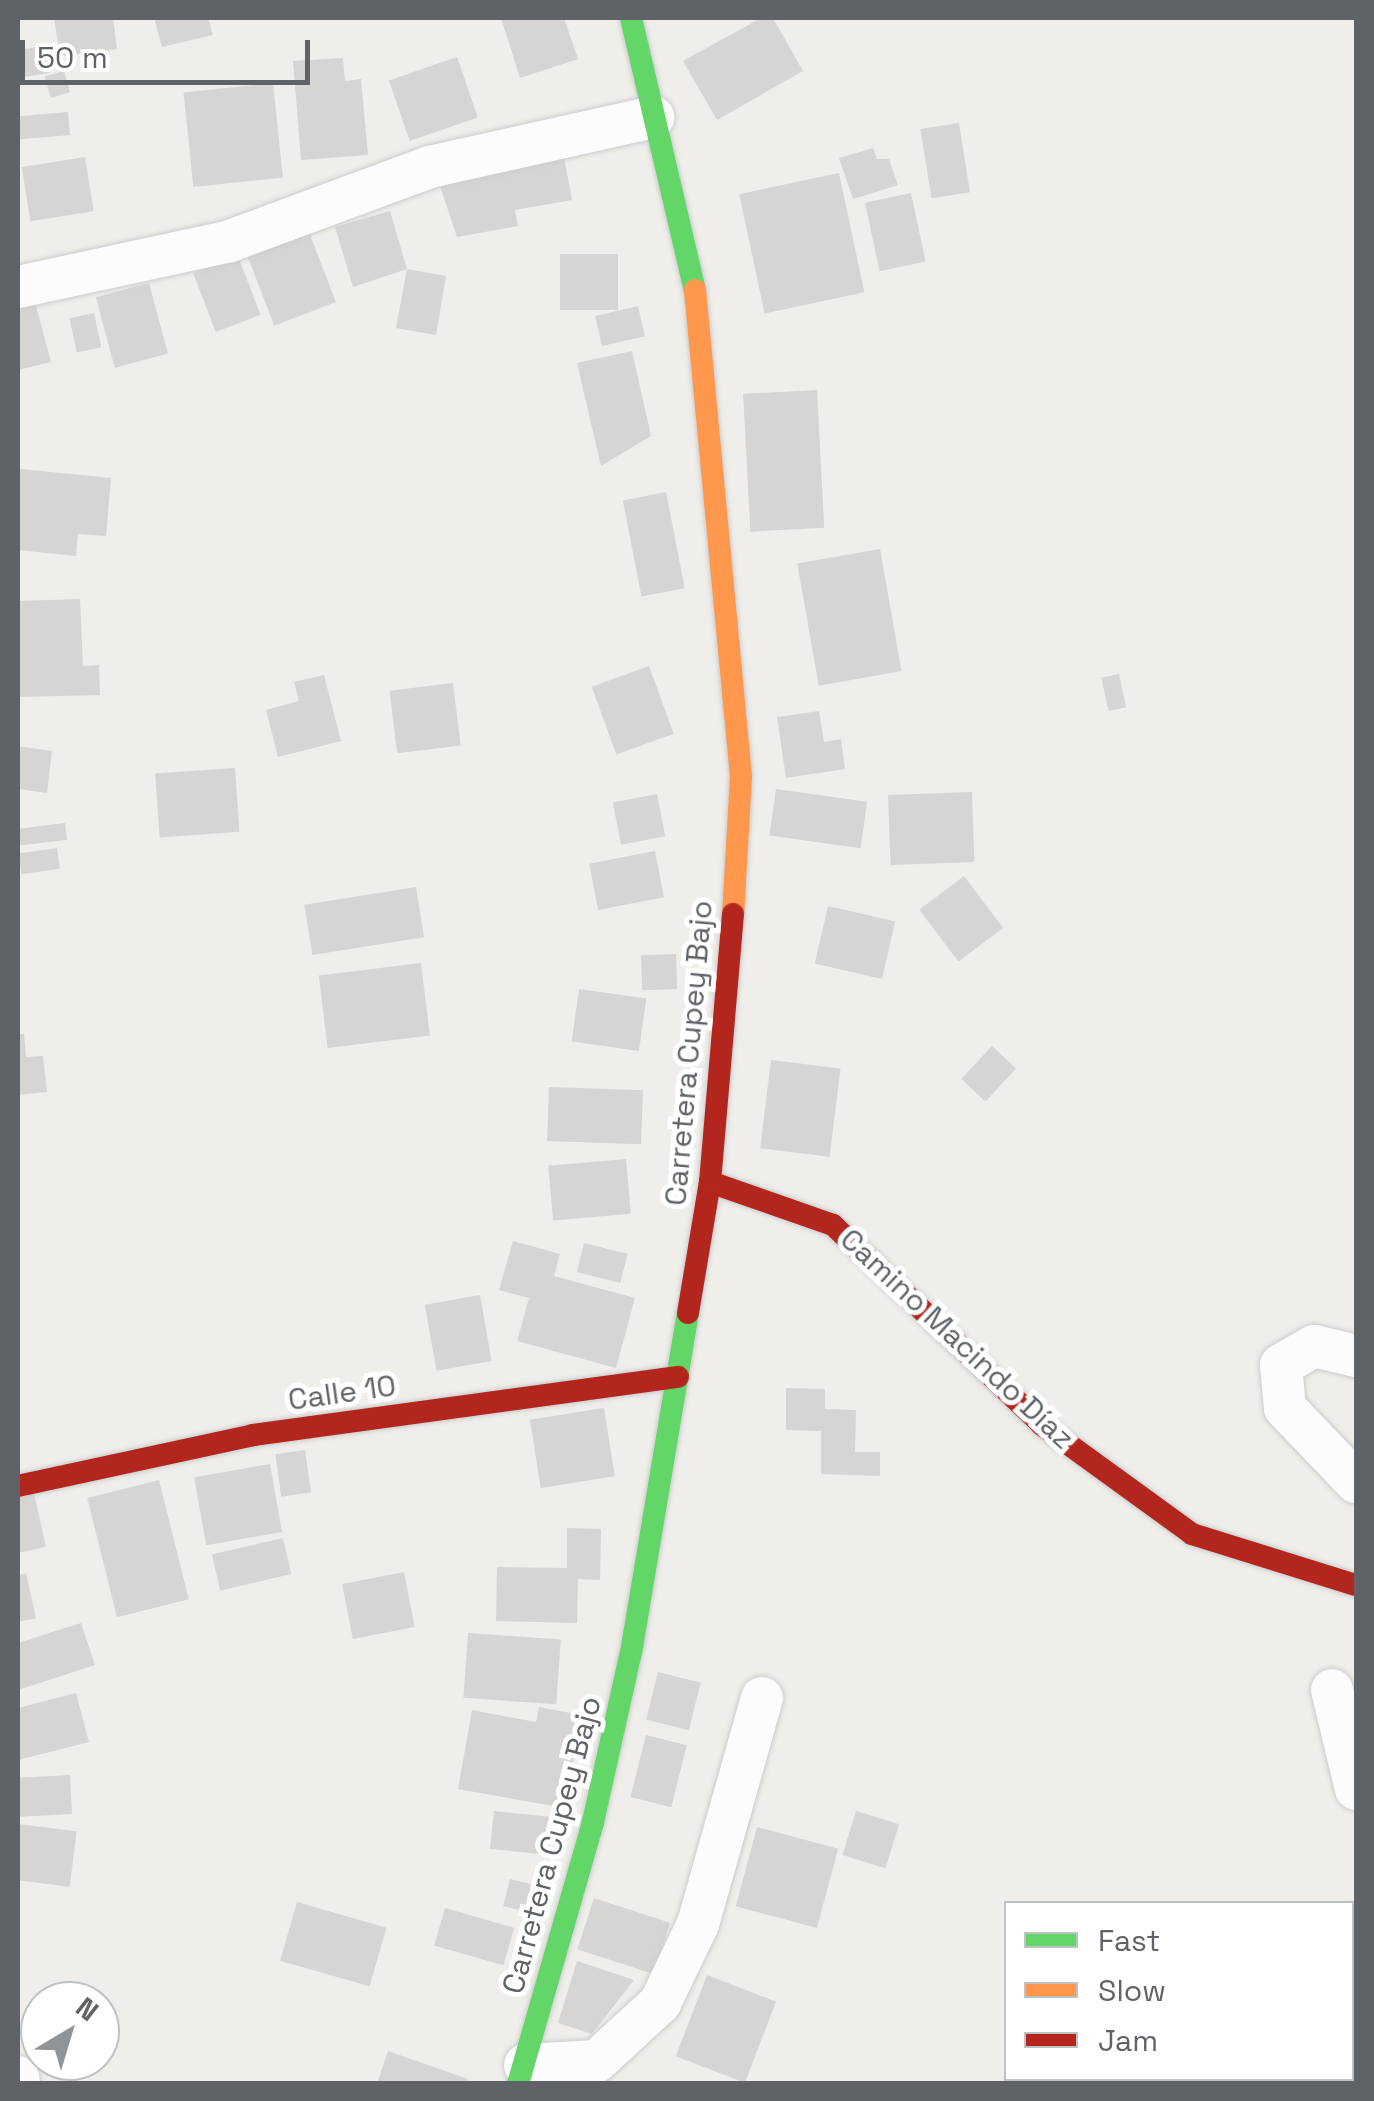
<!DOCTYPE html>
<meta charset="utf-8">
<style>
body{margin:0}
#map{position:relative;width:1374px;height:2101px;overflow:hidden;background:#efeeea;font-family:"Space Grotesk",sans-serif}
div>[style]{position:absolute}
.building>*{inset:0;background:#d6d5d3;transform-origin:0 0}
.roads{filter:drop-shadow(0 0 2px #cbcccc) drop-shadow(0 0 2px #cbcccc)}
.street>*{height:42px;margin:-21px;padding:0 21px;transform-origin:21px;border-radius:21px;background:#fdfcfc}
.fast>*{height:22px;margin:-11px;padding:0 11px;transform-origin:11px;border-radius:11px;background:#63d668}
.slow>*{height:22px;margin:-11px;padding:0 11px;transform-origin:11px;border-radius:11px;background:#ff974d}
.jam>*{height:22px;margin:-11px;padding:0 11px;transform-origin:11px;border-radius:11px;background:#b3261e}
span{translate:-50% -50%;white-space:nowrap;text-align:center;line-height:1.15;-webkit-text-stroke:10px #fff;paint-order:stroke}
.street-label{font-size:30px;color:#5f6368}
.frame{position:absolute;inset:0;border:20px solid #5f6368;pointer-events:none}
.legend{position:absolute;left:1004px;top:1901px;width:350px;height:180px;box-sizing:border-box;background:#fff;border:2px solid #bfc1c3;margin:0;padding:12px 18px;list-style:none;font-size:30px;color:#5f6368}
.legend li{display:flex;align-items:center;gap:20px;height:50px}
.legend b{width:50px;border:2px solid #bfc1c3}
.north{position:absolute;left:20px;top:1981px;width:100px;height:100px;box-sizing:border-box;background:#fff;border:2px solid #bfc1c3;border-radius:50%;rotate:38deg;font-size:28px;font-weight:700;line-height:40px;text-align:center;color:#5f6368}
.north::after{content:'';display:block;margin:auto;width:35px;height:45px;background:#919496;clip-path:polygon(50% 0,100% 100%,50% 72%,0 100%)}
.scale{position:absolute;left:20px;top:40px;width:290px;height:45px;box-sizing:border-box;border:5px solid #5f6368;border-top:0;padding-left:12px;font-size:30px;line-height:35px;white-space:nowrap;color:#5f6368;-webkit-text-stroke:8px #fff;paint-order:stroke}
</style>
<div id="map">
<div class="building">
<i style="clip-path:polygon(54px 18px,113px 18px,117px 49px,60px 56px)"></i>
<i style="clip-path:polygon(154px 18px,208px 18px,213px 35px,162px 47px)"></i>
<i style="clip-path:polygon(501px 18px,564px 18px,578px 59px,520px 78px)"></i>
<i style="clip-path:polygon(761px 18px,773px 18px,803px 71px,717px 120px,683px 61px)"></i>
<i style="clip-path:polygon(45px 46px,49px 73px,18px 78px,18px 50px)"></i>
<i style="left:457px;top:57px;width:64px;height:72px;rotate:71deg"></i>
<i style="clip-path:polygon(343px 58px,345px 81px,361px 79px,368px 155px,301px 160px,293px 61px)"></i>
<i style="left:64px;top:71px;width:22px;height:20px;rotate:74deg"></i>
<i style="left:273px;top:83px;width:95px;height:90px;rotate:84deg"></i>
<i style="left:68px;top:112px;width:23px;height:50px;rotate:85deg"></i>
<i style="left:959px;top:123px;width:70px;height:39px;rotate:81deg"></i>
<i style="clip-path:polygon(873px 148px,877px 159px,889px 159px,898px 185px,853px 199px,839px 158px)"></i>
<i style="left:85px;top:157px;width:55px;height:64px;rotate:81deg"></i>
<i style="clip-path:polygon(564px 157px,572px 200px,515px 210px,518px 226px,457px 237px,440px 186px)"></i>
<i style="left:839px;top:173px;width:122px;height:102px;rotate:78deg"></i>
<i style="left:911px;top:193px;width:70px;height:47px;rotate:78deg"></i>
<i style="clip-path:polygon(390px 211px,407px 269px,446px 276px,436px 335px,396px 328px,407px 269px,353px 287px,335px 227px)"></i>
<i style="left:309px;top:232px;width:75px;height:66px;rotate:69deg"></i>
<i style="left:560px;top:254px;width:58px;height:56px"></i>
<i style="left:238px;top:256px;width:63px;height:48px;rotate:69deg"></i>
<i style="left:149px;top:283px;width:73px;height:55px;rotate:75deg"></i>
<i style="clip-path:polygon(35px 302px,51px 362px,18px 370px,18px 307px)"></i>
<i style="left:638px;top:306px;width:31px;height:44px;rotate:77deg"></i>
<i style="left:94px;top:313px;width:35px;height:25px;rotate:78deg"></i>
<i style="clip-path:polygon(632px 351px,651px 436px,601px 466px,577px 363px)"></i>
<i style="left:817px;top:390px;width:138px;height:74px;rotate:87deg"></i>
<i style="clip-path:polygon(20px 469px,111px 478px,106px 536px,78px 534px,76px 556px,18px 550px)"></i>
<i style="left:666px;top:492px;width:98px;height:44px;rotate:79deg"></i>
<i style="left:880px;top:549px;width:124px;height:84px;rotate:80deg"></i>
<i style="clip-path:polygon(80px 599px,83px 666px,99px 665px,100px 695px,18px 697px,18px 601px)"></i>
<i style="left:649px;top:666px;width:72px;height:61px;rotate:70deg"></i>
<i style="left:1119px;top:674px;width:34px;height:18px;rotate:78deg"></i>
<i style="clip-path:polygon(324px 675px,341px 741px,278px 757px,266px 710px,299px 701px,294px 682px)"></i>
<i style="left:453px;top:683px;width:63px;height:64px;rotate:83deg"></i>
<i style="clip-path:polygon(819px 711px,824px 742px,841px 739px,845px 769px,786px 778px,777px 717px)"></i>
<i style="clip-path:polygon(18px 746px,52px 751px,47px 793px,18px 789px)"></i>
<i style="left:235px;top:768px;width:64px;height:80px;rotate:86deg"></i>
<i style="left:776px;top:789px;width:92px;height:47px;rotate:8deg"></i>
<i style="left:972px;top:792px;width:70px;height:84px;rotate:88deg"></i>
<i style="left:657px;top:794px;width:43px;height:45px;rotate:79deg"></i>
<i style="left:65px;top:823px;width:17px;height:47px;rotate:83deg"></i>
<i style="left:57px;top:848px;width:21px;height:39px;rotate:82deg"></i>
<i style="left:655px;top:851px;width:47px;height:67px;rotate:79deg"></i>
<i style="left:964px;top:876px;width:65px;height:56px;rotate:53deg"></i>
<i style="left:416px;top:887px;width:51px;height:113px;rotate:81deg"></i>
<i style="left:828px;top:906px;width:69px;height:59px;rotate:13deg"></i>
<i style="left:676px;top:954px;width:35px;height:35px;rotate:88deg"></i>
<i style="left:421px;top:963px;width:73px;height:103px;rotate:83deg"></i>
<i style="left:579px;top:989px;width:68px;height:53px;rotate:8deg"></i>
<i style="clip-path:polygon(18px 1034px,24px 1034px,26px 1057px,43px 1056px,47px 1092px,18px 1095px)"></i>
<i style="left:992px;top:1046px;width:33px;height:45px;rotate:43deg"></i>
<i style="left:771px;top:1060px;width:70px;height:89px;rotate:7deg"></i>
<i style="left:549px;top:1087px;width:94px;height:54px;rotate:2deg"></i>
<i style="left:626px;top:1159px;width:55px;height:78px;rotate:85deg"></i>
<i style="clip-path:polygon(513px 1241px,560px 1254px,554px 1276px,635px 1298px,616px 1368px,517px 1341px,529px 1298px,499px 1290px)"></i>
<i style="left:584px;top:1243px;width:45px;height:30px;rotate:14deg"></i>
<i style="left:480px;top:1295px;width:67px;height:56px;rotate:80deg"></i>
<i style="clip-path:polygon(786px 1388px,825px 1389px,825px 1409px,856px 1410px,855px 1452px,880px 1452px,880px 1476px,821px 1474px,821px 1431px,786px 1430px)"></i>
<i style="left:604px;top:1408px;width:69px;height:75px;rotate:81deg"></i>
<i style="left:305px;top:1450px;width:43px;height:30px;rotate:82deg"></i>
<i style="left:270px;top:1464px;width:69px;height:77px;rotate:80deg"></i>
<i style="left:159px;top:1480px;width:123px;height:74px;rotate:76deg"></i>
<i style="clip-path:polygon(34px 1493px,46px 1547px,18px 1553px,18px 1496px)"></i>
<i style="clip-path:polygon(567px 1528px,601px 1529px,600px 1580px,578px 1579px,577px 1623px,496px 1621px,497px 1567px,567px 1568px)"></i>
<i style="left:283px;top:1538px;width:37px;height:73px;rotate:77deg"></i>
<i style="left:404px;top:1572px;width:56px;height:63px;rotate:79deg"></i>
<i style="clip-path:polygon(26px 1573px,36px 1618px,18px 1622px,18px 1575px)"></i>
<i style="clip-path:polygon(81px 1623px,95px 1665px,18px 1690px,18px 1643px)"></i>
<i style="left:468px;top:1633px;width:93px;height:65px;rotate:4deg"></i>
<i style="left:658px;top:1672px;width:44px;height:49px;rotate:14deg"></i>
<i style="clip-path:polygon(76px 1693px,89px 1742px,18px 1760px,18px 1708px)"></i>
<i style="clip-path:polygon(539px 1707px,581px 1715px,565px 1808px,458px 1789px,472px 1710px,536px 1722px)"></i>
<i style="left:646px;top:1735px;width:42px;height:64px;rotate:14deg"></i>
<i style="left:70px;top:1775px;width:39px;height:52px;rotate:87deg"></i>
<i style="left:494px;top:1811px;width:67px;height:38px;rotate:6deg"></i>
<i style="left:856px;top:1811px;width:45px;height:46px;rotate:17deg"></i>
<i style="left:18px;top:1824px;width:59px;height:56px;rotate:7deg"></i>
<i style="left:757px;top:1827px;width:84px;height:82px;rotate:15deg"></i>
<i style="left:510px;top:1879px;width:33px;height:28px;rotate:14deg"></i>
<i style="left:594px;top:1898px;width:80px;height:54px;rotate:18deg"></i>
<i style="left:297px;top:1902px;width:93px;height:61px;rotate:16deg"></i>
<i style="left:445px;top:1908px;width:72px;height:39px;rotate:16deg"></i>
<i style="clip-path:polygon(577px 1961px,634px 1980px,592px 2034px,558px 2023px)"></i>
<i style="left:707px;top:1975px;width:74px;height:87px;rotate:21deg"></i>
<i style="clip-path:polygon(388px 2051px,468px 2079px,466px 2084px,377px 2084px)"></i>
</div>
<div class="roads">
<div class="street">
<i style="left:18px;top:287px;width:217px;rotate:-12.2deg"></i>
<i style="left:230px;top:241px;width:213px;rotate:-20.3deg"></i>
<i style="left:430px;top:167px;width:229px;rotate:-12.6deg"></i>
<i style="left:1356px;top:1356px;width:43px;rotate:-166.6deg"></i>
<i style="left:1314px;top:1346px;width:38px;rotate:150deg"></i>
<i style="left:1281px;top:1365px;width:43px;rotate:84.7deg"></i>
<i style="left:1285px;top:1408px;width:103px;rotate:46.2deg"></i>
<i style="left:1332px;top:1690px;width:102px;rotate:76.4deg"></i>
<i style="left:525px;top:2065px;width:72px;rotate:-3.2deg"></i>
<i style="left:597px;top:2061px;width:86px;rotate:-42.6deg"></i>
<i style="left:660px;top:2003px;width:88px;rotate:-64.3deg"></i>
<i style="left:698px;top:1924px;width:235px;rotate:-74.2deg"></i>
<i style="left:18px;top:2077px;width:7px;rotate:82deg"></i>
</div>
<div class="fast">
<i style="left:631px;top:18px;width:279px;rotate:76.8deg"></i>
<i style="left:518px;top:2084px;width:273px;rotate:-74deg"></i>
<i style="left:593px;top:1822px;width:179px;rotate:-77.4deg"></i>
<i style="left:632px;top:1647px;width:339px;rotate:-80.5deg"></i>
</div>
<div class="slow">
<i style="left:695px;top:290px;width:489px;rotate:84.6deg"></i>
<i style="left:741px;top:777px;width:137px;rotate:93.3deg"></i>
</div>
<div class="jam">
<i style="left:710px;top:1182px;width:130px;rotate:19.3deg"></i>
<i style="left:833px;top:1225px;width:289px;rotate:43.7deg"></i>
<i style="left:1042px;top:1425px;width:185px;rotate:36deg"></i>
<i style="left:1192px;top:1534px;width:172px;rotate:17.3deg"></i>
<i style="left:688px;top:1313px;width:133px;rotate:-80.5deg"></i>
<i style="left:710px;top:1182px;width:269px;rotate:-85.1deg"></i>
<i style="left:18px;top:1486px;width:240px;rotate:-12.2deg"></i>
<i style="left:253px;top:1435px;width:429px;rotate:-7.8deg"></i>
</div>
</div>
<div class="street-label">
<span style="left:689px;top:1053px;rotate:-85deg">Carretera Cupey Bajo</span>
<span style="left:957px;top:1339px;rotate:43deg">Camino Macindo Díaz</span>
<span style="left:342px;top:1393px;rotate:-8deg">Calle 10</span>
<span style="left:552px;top:1845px;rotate:-75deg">Carretera Cupey Bajo</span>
</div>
<div class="frame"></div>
<ul class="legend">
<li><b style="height:12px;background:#63d668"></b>Fast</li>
<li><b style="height:12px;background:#ff974d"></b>Slow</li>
<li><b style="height:12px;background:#b3261e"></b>Jam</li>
</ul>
<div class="north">N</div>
<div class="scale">50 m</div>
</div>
